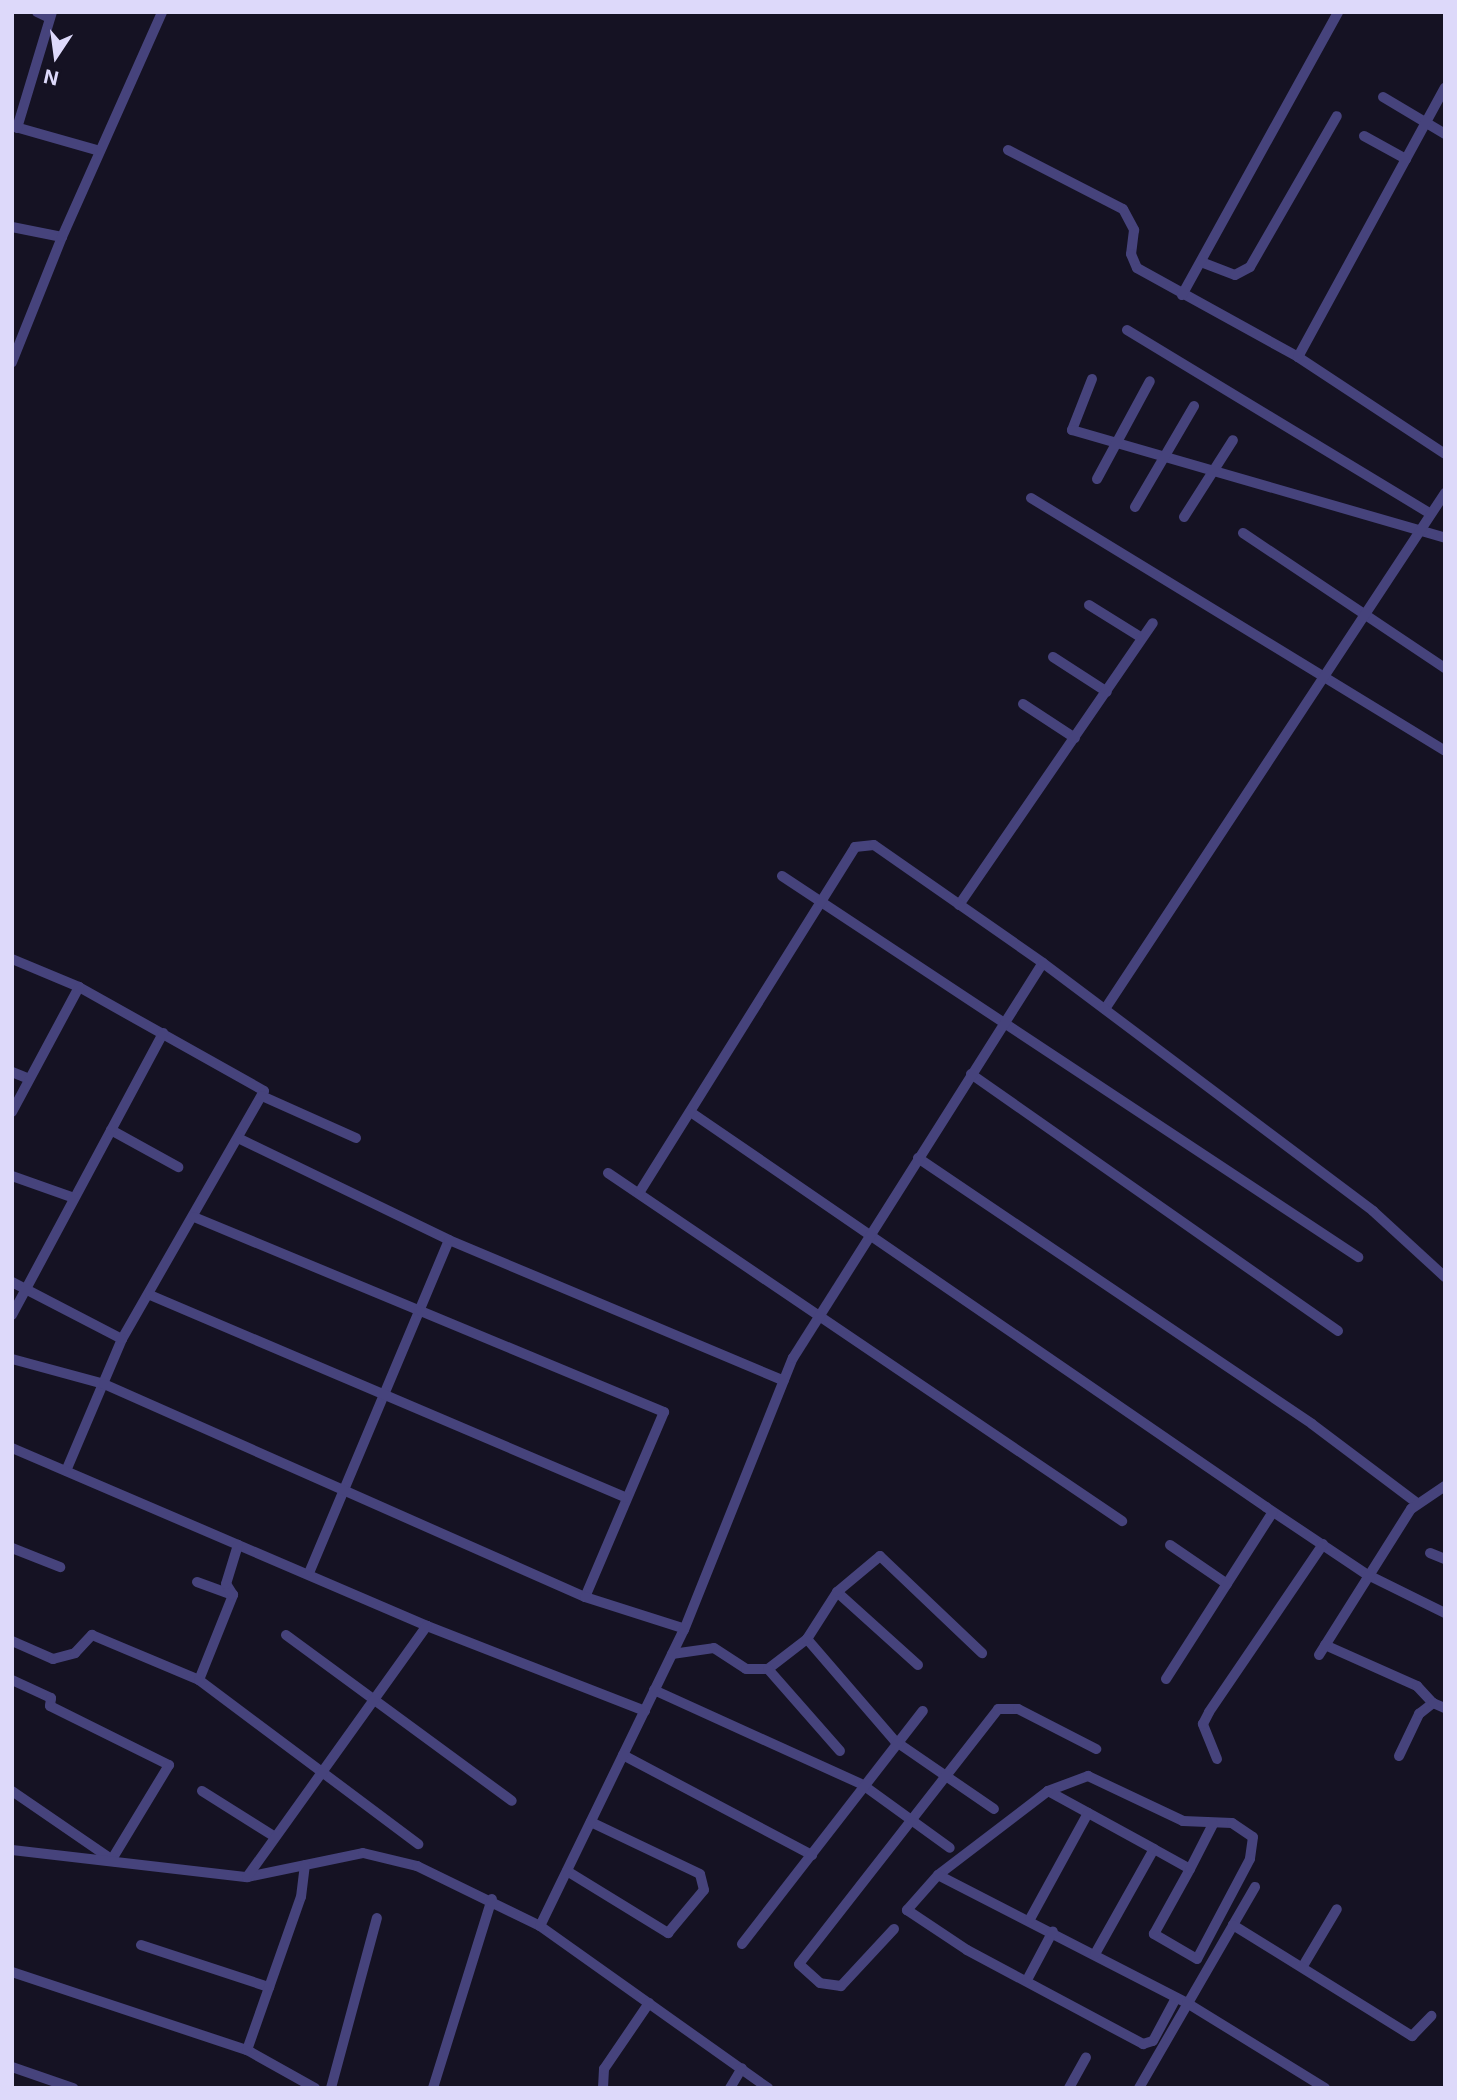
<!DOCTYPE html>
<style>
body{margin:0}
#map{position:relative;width:1457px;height:2100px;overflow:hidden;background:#151223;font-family:Inter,sans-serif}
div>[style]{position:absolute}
.street>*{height:10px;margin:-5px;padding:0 5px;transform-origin:5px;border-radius:5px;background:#46437c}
span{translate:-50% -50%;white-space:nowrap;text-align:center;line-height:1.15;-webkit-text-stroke:7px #151223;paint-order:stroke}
.frame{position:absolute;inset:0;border:14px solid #ddd9fa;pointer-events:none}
.north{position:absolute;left:21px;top:21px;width:70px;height:70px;-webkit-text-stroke:5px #151223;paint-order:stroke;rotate:193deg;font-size:19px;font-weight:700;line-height:28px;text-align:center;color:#ddd9fa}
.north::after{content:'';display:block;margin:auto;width:24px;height:32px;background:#ddd9fa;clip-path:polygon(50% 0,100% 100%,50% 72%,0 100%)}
</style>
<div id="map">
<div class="street">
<i style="left:37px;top:12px;width:14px;rotate:25deg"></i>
<i style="left:1383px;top:97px;width:72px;rotate:30.8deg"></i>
<i style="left:12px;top:126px;width:91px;rotate:15.9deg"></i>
<i style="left:17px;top:128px;width:121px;rotate:-73.2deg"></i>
<i style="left:1364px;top:136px;width:48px;rotate:28.7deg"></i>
<i style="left:1008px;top:150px;width:129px;rotate:27.2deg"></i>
<i style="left:1123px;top:209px;width:24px;rotate:62deg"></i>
<i style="left:1134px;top:230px;width:24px;rotate:97deg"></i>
<i style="left:1131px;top:254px;width:15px;rotate:67deg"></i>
<i style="left:1137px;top:268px;width:184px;rotate:28.9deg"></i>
<i style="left:1298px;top:357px;width:176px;rotate:33.4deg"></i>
<i style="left:12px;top:227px;width:51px;rotate:11.3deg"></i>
<i style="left:62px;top:237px;width:135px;rotate:111.8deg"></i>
<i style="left:62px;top:237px;width:246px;rotate:-66deg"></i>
<i style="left:1201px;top:262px;width:36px;rotate:21deg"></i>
<i style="left:1235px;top:275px;width:17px;rotate:-28deg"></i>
<i style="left:1250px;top:267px;width:174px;rotate:-60.1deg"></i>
<i style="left:1182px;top:295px;width:323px;rotate:-61.1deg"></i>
<i style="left:1127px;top:330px;width:355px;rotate:31.2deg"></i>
<i style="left:1298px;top:357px;width:307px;rotate:-61.4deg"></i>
<i style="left:1092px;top:379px;width:55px;rotate:111.4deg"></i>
<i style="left:1072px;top:430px;width:388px;rotate:16.1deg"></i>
<i style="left:1097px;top:479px;width:111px;rotate:-61.6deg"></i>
<i style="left:1031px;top:498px;width:485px;rotate:31.4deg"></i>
<i style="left:1135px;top:507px;width:117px;rotate:-59.7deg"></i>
<i style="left:1184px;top:517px;width:91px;rotate:-57.5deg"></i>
<i style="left:1243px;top:533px;width:243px;rotate:33.8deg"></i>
<i style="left:1089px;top:605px;width:62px;rotate:31.9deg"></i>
<i style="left:1053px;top:657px;width:64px;rotate:32.9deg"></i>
<i style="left:1023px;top:704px;width:62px;rotate:33.2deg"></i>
<i style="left:782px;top:876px;width:691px;rotate:33.48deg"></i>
<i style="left:959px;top:905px;width:342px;rotate:-55.5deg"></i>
<i style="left:12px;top:959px;width:73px;rotate:22.7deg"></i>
<i style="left:79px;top:987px;width:212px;rotate:29.3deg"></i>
<i style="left:264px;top:1091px;width:286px;rotate:119.8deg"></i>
<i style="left:122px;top:1339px;width:143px;rotate:113deg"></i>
<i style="left:1105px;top:1009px;width:618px;rotate:-56.62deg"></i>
<i style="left:12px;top:1072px;width:18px;rotate:22deg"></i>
<i style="left:971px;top:1074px;width:448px;rotate:35deg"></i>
<i style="left:262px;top:1096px;width:103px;rotate:24.1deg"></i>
<i style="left:12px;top:1112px;width:142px;rotate:-61.8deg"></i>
<i style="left:692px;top:1113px;width:696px;rotate:34.47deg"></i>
<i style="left:1266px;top:1507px;width:120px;rotate:33.8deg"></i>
<i style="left:1366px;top:1574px;width:88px;rotate:26.3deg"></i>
<i style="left:111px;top:1130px;width:77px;rotate:28.9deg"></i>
<i style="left:238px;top:1138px;width:234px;rotate:25.8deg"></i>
<i style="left:449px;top:1240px;width:361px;rotate:112.8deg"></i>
<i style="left:918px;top:1158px;width:475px;rotate:34deg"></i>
<i style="left:1312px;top:1424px;width:131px;rotate:37deg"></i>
<i style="left:608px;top:1173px;width:621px;rotate:34.1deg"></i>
<i style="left:12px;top:1176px;width:66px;rotate:19.5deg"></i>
<i style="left:639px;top:1193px;width:408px;rotate:-58deg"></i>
<i style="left:855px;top:847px;width:19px;rotate:-6deg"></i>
<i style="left:874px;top:845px;width:206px;rotate:34.9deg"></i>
<i style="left:194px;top:1217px;width:509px;rotate:22.53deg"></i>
<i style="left:664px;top:1412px;width:201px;rotate:113.1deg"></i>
<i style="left:449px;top:1240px;width:363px;rotate:22.8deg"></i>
<i style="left:12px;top:1282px;width:124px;rotate:27.4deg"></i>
<i style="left:150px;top:1295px;width:518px;rotate:23.05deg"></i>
<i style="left:12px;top:1315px;width:320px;rotate:-61.8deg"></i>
<i style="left:12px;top:1359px;width:95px;rotate:15.2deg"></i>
<i style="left:104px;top:1384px;width:526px;rotate:23.89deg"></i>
<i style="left:585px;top:1597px;width:103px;rotate:17.6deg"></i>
<i style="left:12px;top:1448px;width:452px;rotate:23.2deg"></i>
<i style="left:427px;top:1626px;width:234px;rotate:21.3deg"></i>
<i style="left:1170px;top:1545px;width:69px;rotate:34.4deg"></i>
<i style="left:12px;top:1548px;width:52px;rotate:21.6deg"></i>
<i style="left:1430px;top:1553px;width:16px;rotate:22deg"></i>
<i style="left:197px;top:1582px;width:38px;rotate:20deg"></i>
<i style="left:837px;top:1592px;width:109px;rotate:42deg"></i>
<i style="left:286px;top:1635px;width:280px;rotate:36.3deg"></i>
<i style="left:807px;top:1639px;width:135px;rotate:49.2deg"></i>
<i style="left:895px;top:1741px;width:120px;rotate:34.5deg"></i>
<i style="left:12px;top:1641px;width:45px;rotate:23.7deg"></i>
<i style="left:53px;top:1659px;width:23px;rotate:-15deg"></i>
<i style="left:75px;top:1653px;width:25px;rotate:-47deg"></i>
<i style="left:92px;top:1635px;width:116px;rotate:22.8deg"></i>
<i style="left:199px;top:1680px;width:274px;rotate:36.8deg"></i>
<i style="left:1325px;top:1645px;width:101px;rotate:24deg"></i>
<i style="left:1417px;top:1686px;width:23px;rotate:47deg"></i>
<i style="left:672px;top:1654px;width:42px;rotate:-8.1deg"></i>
<i style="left:714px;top:1648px;width:38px;rotate:33deg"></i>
<i style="left:746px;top:1669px;width:22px"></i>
<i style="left:768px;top:1669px;width:49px;rotate:-37.6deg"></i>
<i style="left:807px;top:1639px;width:56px;rotate:-57.4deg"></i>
<i style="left:837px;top:1592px;width:56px;rotate:-39.9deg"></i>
<i style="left:880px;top:1556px;width:141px;rotate:43.6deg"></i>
<i style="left:1319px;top:1655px;width:173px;rotate:-57.8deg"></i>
<i style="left:1411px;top:1509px;width:41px;rotate:-34.1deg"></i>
<i style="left:768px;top:1669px;width:109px;rotate:48.7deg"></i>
<i style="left:1166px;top:1679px;width:198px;rotate:-57.4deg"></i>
<i style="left:12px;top:1680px;width:43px;rotate:24.8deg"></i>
<i style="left:51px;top:1698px;width:8px;rotate:97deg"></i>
<i style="left:50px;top:1706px;width:133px;rotate:26.4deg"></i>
<i style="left:169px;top:1765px;width:110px;rotate:121.2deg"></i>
<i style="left:199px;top:1680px;width:92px;rotate:-68.2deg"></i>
<i style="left:233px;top:1595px;width:13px;rotate:-122deg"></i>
<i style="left:226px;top:1584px;width:41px;rotate:-72.9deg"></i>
<i style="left:654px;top:1690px;width:230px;rotate:24.4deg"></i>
<i style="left:863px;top:1785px;width:107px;rotate:35.9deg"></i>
<i style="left:623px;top:1755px;width:214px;rotate:27.9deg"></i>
<i style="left:1399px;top:1756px;width:47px;rotate:-64.5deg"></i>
<i style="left:1419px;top:1714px;width:18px;rotate:-38deg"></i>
<i style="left:1433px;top:1703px;width:13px;rotate:23deg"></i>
<i style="left:1217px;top:1759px;width:38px;rotate:-112deg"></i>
<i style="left:1203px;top:1724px;width:13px;rotate:-63deg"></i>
<i style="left:1209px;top:1712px;width:203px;rotate:-55.8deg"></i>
<i style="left:12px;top:1791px;width:124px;rotate:34.5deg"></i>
<i style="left:202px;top:1791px;width:86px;rotate:32.2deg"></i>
<i style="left:1048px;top:1791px;width:43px;rotate:-20.6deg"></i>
<i style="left:1088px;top:1776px;width:105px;rotate:25.3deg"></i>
<i style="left:1183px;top:1821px;width:49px;rotate:2.3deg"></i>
<i style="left:1232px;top:1823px;width:25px;rotate:34deg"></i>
<i style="left:1253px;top:1837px;width:22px;rotate:98deg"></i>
<i style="left:1250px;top:1859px;width:113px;rotate:117.9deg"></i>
<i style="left:1197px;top:1959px;width:50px;rotate:-149.8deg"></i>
<i style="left:1154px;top:1934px;width:74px;rotate:-61deg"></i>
<i style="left:1154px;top:1849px;width:121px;rotate:-151.3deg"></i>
<i style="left:1048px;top:1791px;width:138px;rotate:142.6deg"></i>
<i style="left:938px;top:1875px;width:47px;rotate:131.5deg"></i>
<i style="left:907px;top:1910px;width:72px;rotate:33.7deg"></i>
<i style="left:967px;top:1950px;width:200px;rotate:28.1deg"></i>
<i style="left:1143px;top:2044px;width:10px;rotate:-17deg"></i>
<i style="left:1153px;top:2041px;width:49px;rotate:-61.9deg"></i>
<i style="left:12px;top:1850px;width:237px;rotate:6.6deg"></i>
<i style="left:247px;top:1877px;width:118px;rotate:-11.7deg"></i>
<i style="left:363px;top:1853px;width:56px;rotate:13.5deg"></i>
<i style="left:417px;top:1866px;width:137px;rotate:26deg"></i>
<i style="left:540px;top:1926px;width:280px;rotate:35.4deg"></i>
<i style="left:567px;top:1871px;width:119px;rotate:31.5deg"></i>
<i style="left:668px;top:1933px;width:56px;rotate:-50.1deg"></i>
<i style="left:704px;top:1890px;width:16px;rotate:-104deg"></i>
<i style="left:700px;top:1874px;width:121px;rotate:-154.5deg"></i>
<i style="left:938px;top:1875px;width:280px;rotate:27.2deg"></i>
<i style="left:1187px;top:2003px;width:162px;rotate:31.6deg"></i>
<i style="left:247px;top:1877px;width:309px;rotate:-54.4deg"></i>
<i style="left:1030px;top:1919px;width:121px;rotate:-61.3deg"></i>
<i style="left:1233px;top:1925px;width:44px;rotate:-59.9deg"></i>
<i style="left:540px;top:1926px;width:329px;rotate:-64.1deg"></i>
<i style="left:684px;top:1630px;width:293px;rotate:-68.2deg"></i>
<i style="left:793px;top:1358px;width:467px;rotate:-57.7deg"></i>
<i style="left:1043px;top:963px;width:413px;rotate:36.9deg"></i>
<i style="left:1373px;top:1211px;width:98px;rotate:42.5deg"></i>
<i style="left:894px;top:1929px;width:78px;rotate:132.9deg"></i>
<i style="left:841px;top:1986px;width:21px;rotate:-172deg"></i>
<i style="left:820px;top:1983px;width:28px;rotate:-138deg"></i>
<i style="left:799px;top:1964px;width:323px;rotate:-52deg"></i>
<i style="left:998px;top:1709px;width:20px"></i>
<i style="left:1018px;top:1709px;width:88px;rotate:27.1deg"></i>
<i style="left:742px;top:1944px;width:295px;rotate:-52.2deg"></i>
<i style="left:141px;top:1945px;width:135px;rotate:18.2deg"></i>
<i style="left:1095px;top:1954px;width:120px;rotate:-60.7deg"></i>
<i style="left:1154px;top:1849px;width:41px;rotate:29.1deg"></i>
<i style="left:1190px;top:1869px;width:51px;rotate:-62.9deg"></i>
<i style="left:1303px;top:1966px;width:66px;rotate:-59.2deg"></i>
<i style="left:12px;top:1972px;width:248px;rotate:18.4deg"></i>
<i style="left:247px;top:2050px;width:78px;rotate:29.2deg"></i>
<i style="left:1027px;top:1980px;width:55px;rotate:-62deg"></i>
<i style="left:247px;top:2050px;width:162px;rotate:-70.6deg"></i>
<i style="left:301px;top:1897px;width:32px;rotate:-83deg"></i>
<i style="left:12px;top:2067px;width:65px;rotate:19deg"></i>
<i style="left:331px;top:2088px;width:176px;rotate:-74.9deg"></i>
<i style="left:433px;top:2088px;width:198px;rotate:-72.7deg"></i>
<i style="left:603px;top:2088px;width:19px;rotate:-87deg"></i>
<i style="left:604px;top:2069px;width:80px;rotate:-55.7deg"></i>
<i style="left:730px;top:2088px;width:23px;rotate:-59deg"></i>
<i style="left:1069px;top:2088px;width:35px;rotate:-61deg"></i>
<i style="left:1139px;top:2088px;width:188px;rotate:-60deg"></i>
<i style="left:1233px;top:1925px;width:211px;rotate:31.8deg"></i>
<i style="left:1412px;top:2036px;width:28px;rotate:-46deg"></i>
</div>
<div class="frame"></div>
<div class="north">N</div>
</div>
